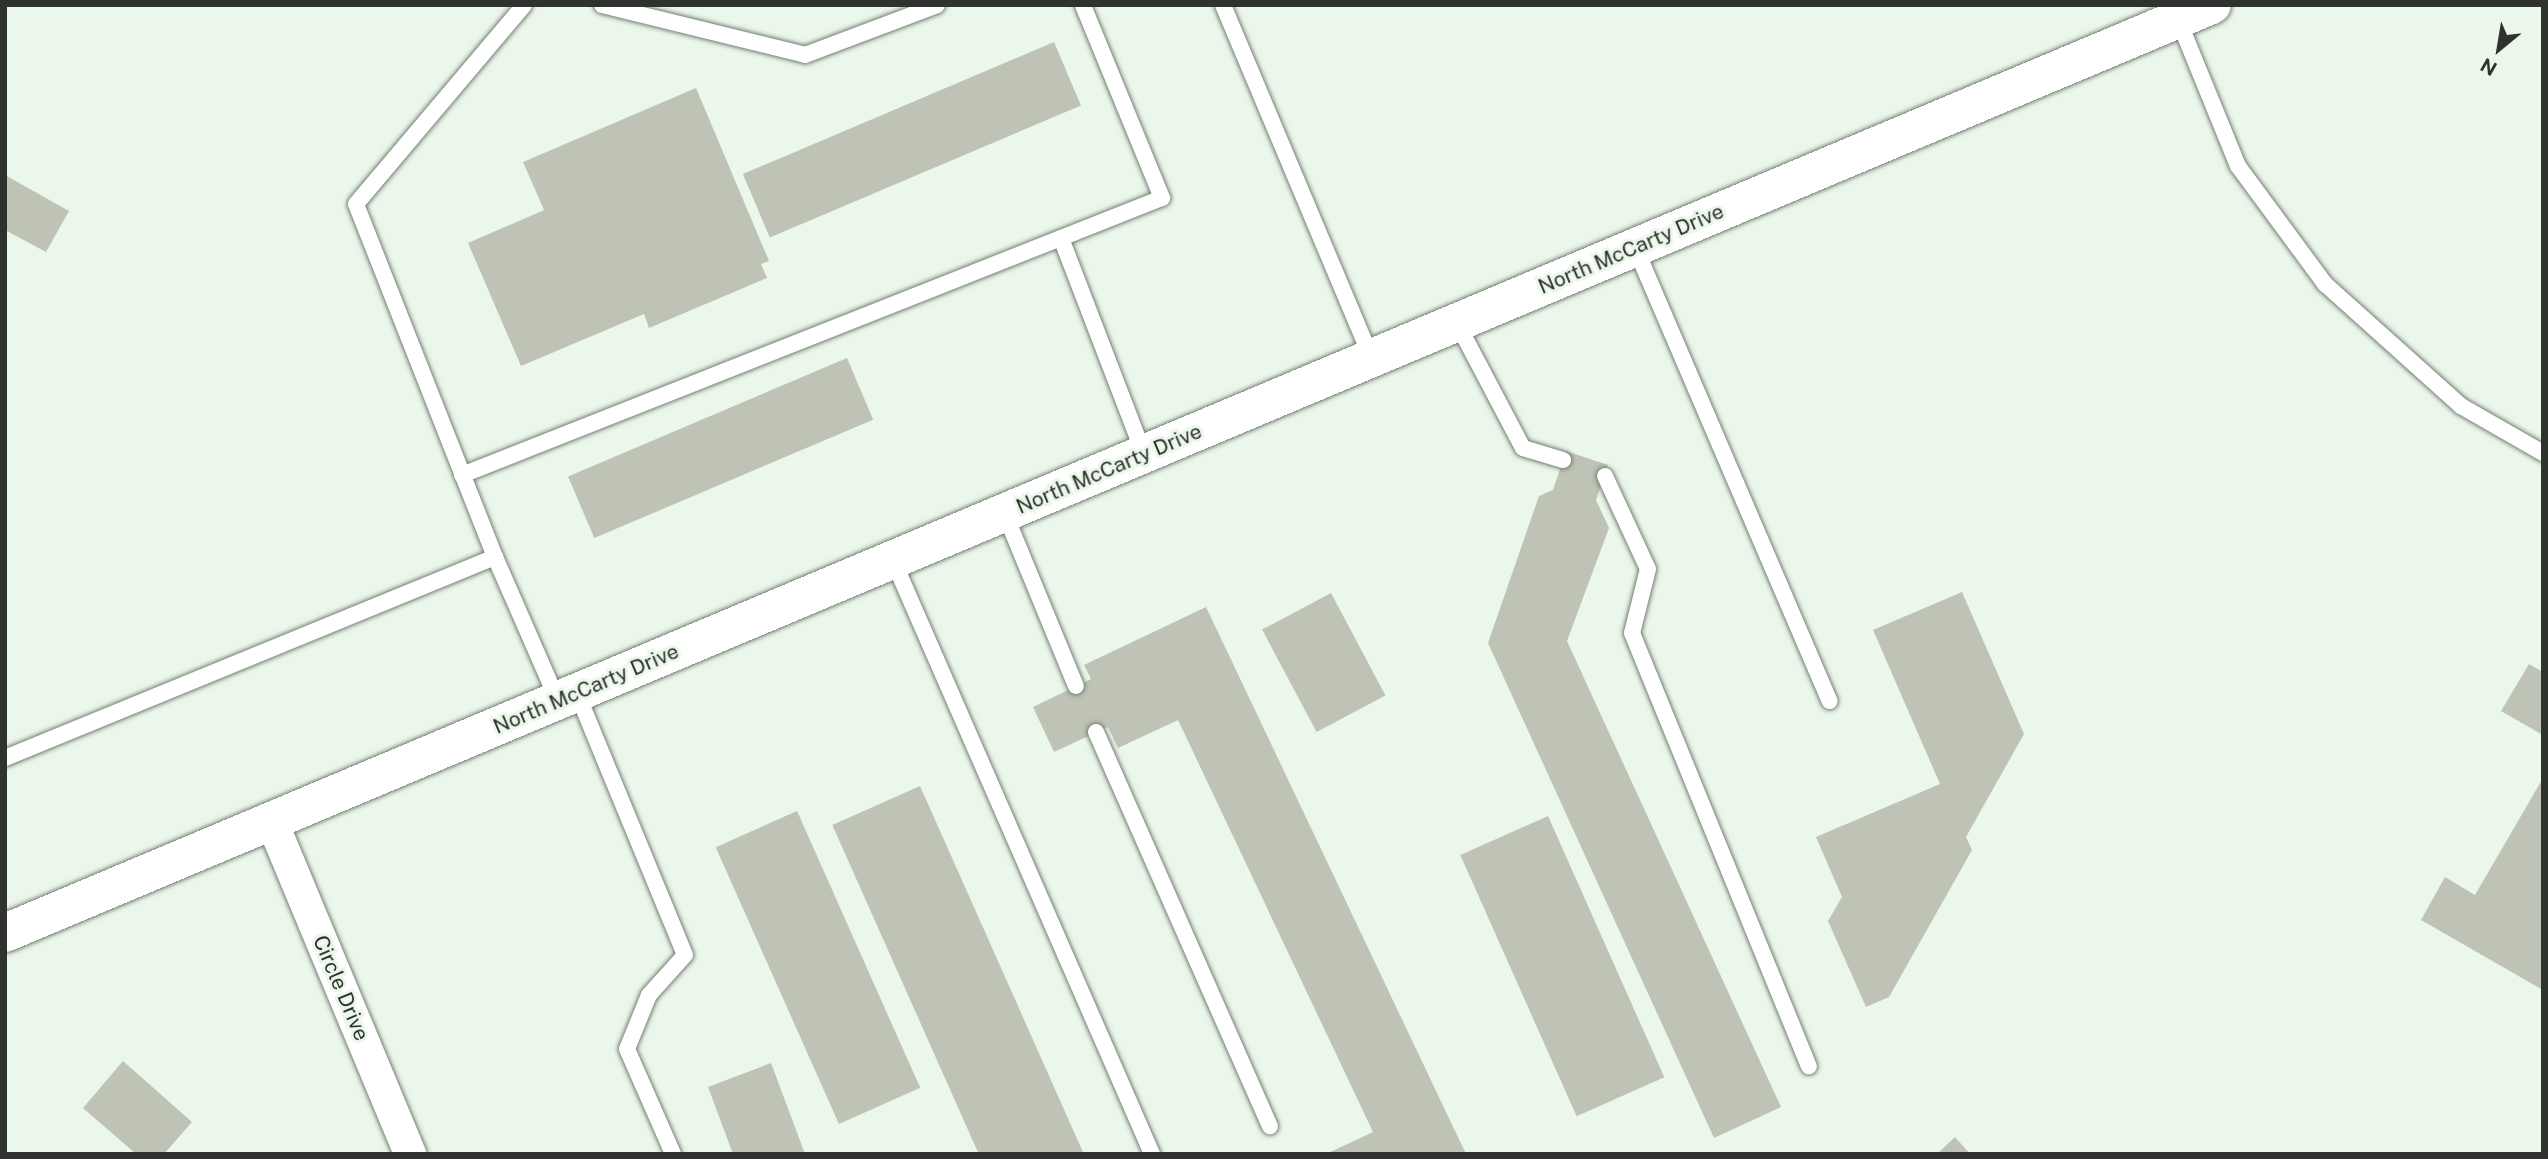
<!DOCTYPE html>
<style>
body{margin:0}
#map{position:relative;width:2548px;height:1159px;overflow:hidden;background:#ebf7ea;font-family:"Public Sans",sans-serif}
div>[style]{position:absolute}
.building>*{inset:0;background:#bec3b5;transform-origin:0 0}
.roads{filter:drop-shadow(0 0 2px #747f73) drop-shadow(0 0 2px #747f73)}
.service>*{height:16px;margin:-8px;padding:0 8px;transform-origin:8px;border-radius:8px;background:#fff}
.minor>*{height:32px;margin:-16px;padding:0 16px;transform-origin:16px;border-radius:16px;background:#fff}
.primary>*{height:38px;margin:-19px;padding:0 19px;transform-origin:19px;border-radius:19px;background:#fff}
span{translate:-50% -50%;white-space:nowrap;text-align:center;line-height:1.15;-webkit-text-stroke:6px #ebf7ea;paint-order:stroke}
.street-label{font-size:21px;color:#2f332e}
.frame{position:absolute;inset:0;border:7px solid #2f332e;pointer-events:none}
.north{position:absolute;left:2464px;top:14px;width:70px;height:70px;-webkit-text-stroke:5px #ebf7ea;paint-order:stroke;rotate:210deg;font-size:19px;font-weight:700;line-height:28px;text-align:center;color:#2f332e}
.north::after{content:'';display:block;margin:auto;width:24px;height:32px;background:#2f332e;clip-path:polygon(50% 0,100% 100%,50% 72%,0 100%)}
</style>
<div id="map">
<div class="building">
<i style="left:1054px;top:42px;width:69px;height:338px;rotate:67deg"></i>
<i style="clip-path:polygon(696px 88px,769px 261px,761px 264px,767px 278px,649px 328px,644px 314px,521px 366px,468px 243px,544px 210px,523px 162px)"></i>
<i style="clip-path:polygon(5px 175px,69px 211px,46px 252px,5px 230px)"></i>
<i style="left:847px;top:358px;width:67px;height:303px;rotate:67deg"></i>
<i style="clip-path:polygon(1566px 451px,1608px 465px,1596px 500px,1609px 528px,1567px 641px,1781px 1107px,1714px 1138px,1488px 643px,1539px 496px,1553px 490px)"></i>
<i style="clip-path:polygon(1962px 592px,2024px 734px,1966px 837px,1972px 850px,1889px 997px,1866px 1007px,1828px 921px,1842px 897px,1816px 837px,1940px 784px,1873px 630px)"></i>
<i style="left:1331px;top:593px;width:116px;height:78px;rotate:62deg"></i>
<i style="clip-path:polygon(1206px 607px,1466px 1154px,1326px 1154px,1373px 1132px,1178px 720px,1118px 748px,1108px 727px,1054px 752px,1033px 707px,1091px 679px,1084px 665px)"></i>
<i style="clip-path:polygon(2529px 664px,2543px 672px,2543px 735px,2501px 711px)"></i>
<i style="clip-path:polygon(2543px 778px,2543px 990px,2421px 920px,2445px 877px,2475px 895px)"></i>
<i style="left:920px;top:786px;width:402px;height:96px;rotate:66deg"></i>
<i style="left:797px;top:811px;width:303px;height:89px;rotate:66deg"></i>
<i style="left:1548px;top:816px;width:286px;height:96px;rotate:66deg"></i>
<i style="clip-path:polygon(123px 1061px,192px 1122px,164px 1154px,136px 1154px,83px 1108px)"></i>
<i style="clip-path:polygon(771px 1063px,805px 1154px,733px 1154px,708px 1087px)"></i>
<i style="clip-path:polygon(1955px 1137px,1970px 1154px,1937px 1154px)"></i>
</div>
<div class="roads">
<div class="service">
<i style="left:602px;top:5px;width:209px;rotate:13.8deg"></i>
<i style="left:805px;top:55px;width:141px;rotate:-20.7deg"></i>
<i style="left:1223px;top:5px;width:384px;rotate:67.2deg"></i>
<i style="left:2178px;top:19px;width:159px;rotate:67.8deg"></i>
<i style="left:2238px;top:166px;width:147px;rotate:53.6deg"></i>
<i style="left:2325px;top:284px;width:183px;rotate:41.9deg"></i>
<i style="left:2461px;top:406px;width:95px;rotate:29.8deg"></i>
<i style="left:1061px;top:238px;width:231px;rotate:69deg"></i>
<i style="left:1635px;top:247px;width:494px;rotate:66.8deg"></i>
<i style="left:1457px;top:323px;width:141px;rotate:62.2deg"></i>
<i style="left:1523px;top:448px;width:42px;rotate:16.7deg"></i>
<i style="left:462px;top:475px;width:753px;rotate:-21.59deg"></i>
<i style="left:1162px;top:198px;width:209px;rotate:-112.3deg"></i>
<i style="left:1605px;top:476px;width:102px;rotate:65.2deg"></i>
<i style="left:1648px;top:569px;width:66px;rotate:104deg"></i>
<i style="left:1632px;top:633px;width:468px;rotate:67.8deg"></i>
<i style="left:1005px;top:514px;width:186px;rotate:67.6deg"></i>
<i style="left:495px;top:557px;width:379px;rotate:-111.5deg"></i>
<i style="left:356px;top:204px;width:260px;rotate:-49.8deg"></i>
<i style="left:893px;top:560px;width:648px;rotate:66.44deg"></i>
<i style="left:577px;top:693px;width:283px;rotate:67.6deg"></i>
<i style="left:685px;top:955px;width:54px;rotate:132deg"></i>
<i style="left:649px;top:995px;width:58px;rotate:112.2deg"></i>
<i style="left:627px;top:1049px;width:115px;rotate:66.3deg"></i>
<i style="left:1096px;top:732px;width:431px;rotate:66.2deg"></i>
<i style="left:5px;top:758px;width:530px;rotate:-22.3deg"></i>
<i style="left:495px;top:557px;width:157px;rotate:66.4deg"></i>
</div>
<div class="minor">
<i style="left:272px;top:822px;width:360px;rotate:67.4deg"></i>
</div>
<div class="primary">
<i style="left:5px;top:933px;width:2394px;rotate:-22.81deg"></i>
</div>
</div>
<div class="street-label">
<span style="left:1631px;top:249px;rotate:-23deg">North McCarty Drive</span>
<span style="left:1109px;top:469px;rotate:-23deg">North McCarty Drive</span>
<span style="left:586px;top:689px;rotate:-23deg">North McCarty Drive</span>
<span style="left:341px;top:988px;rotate:67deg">Circle Drive</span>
</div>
<div class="frame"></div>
<div class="north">N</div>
</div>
